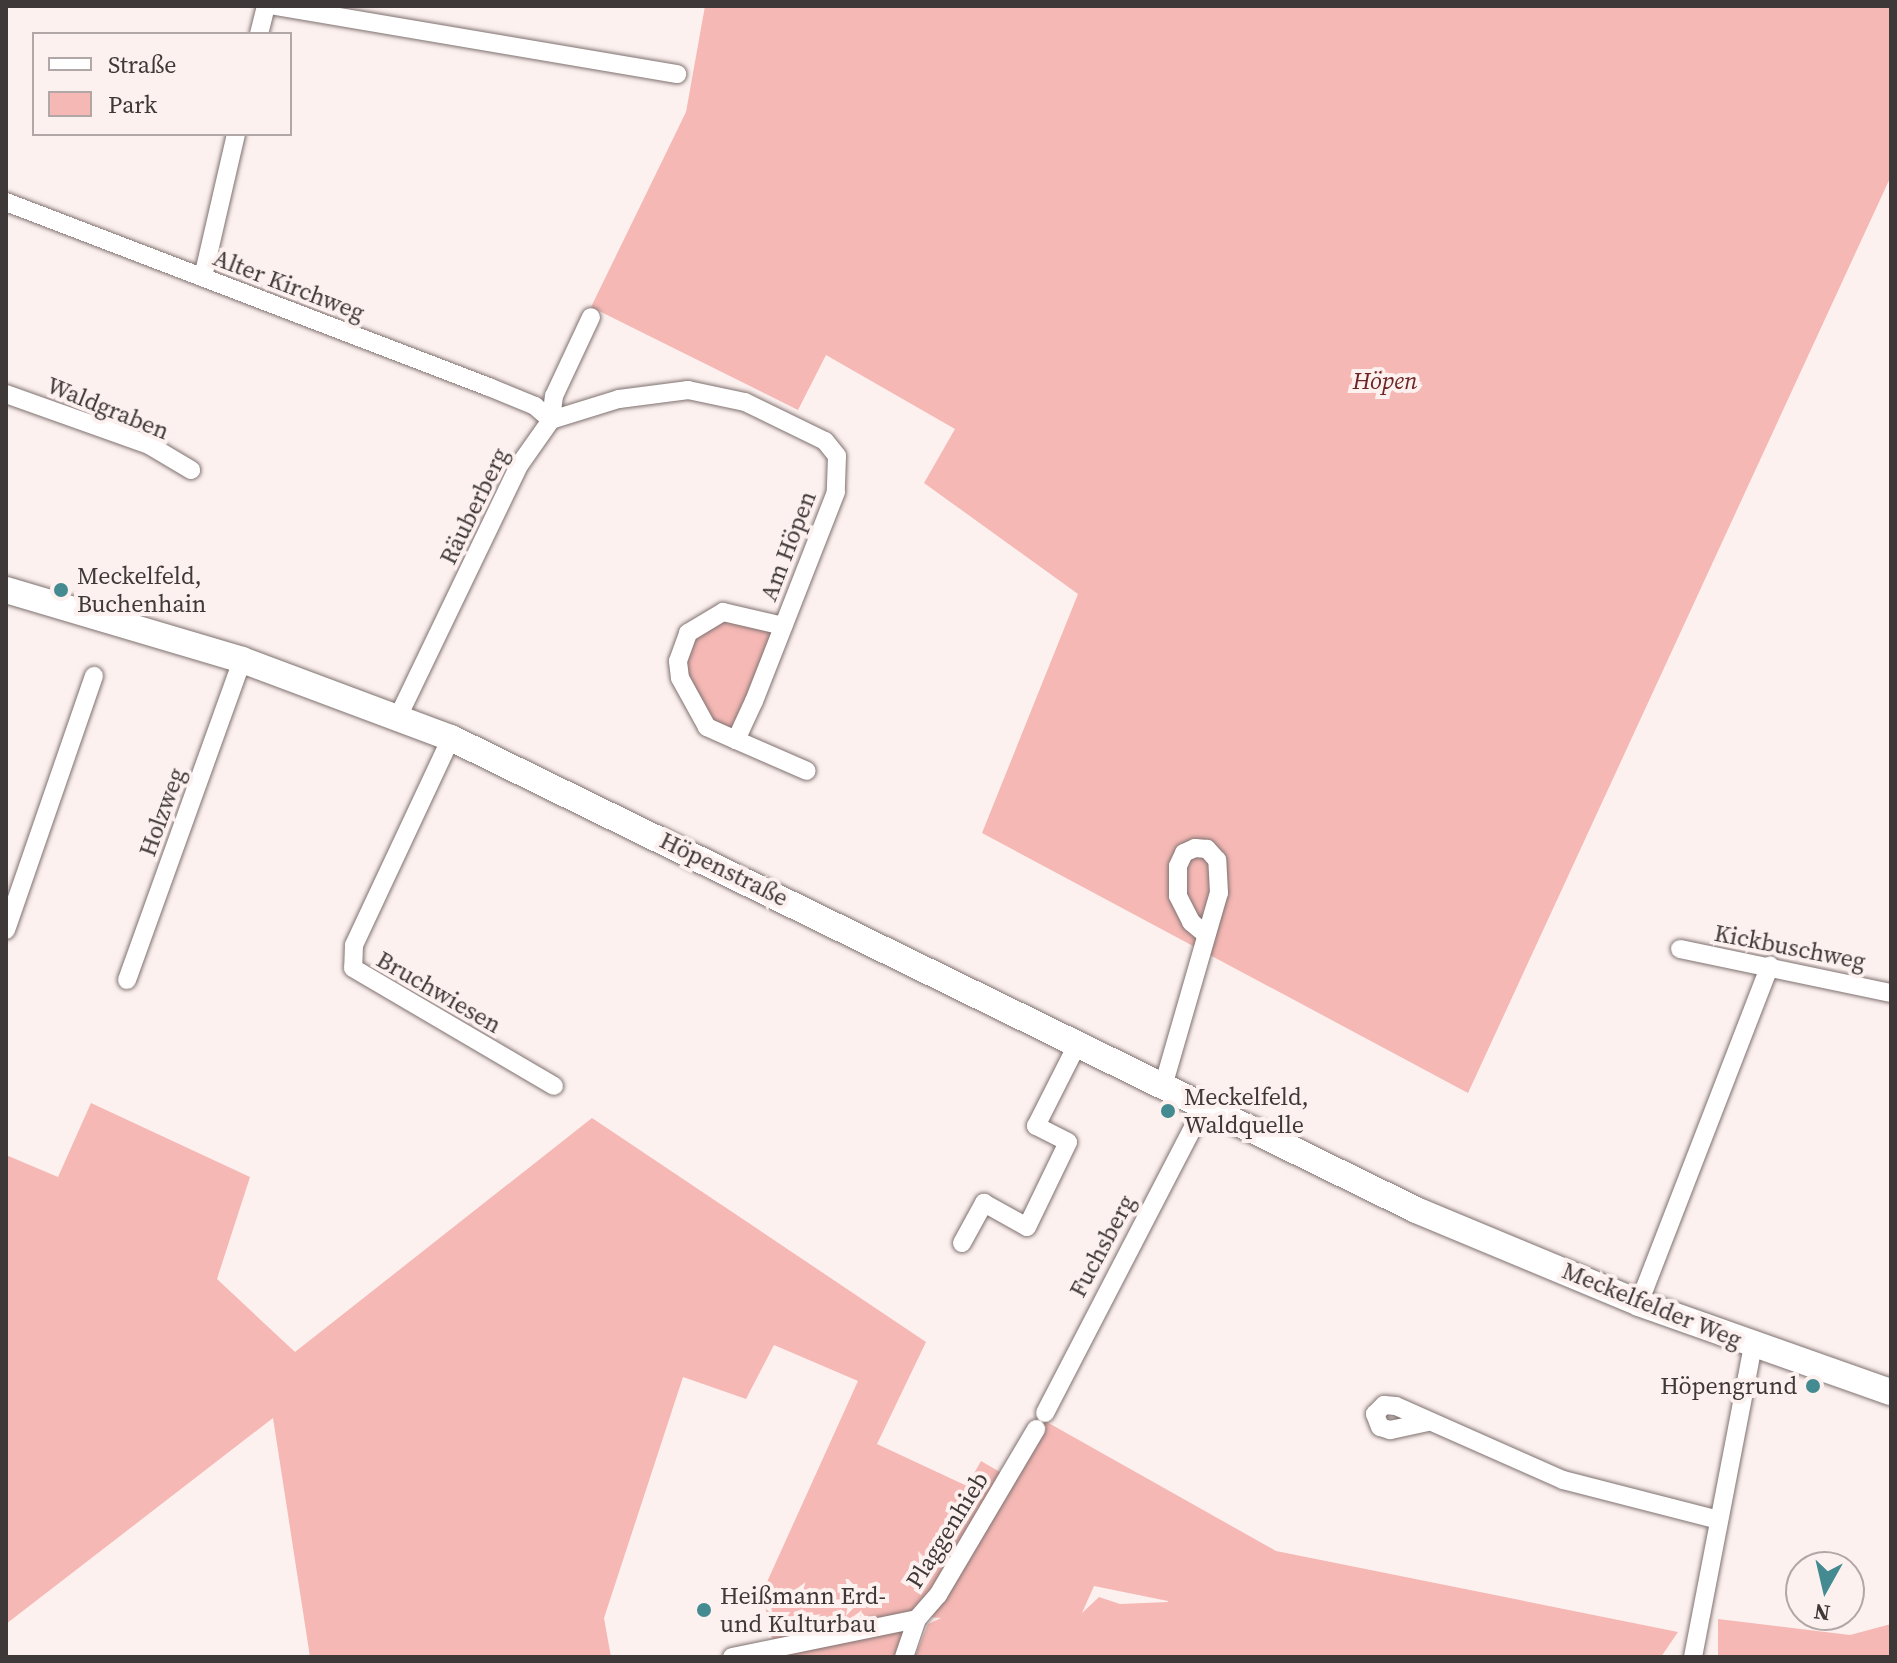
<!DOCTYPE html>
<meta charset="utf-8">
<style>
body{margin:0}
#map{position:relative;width:1897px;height:1663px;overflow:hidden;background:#fdf1ef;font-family:"Source Serif 4",serif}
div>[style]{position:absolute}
.green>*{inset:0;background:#f5b8b4}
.roads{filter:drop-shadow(0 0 2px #7e7170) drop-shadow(0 0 2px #7e7170)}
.street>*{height:18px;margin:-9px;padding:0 9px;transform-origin:9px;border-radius:9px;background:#fff}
.secondary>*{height:26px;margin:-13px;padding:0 13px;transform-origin:13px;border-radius:13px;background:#fff}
.dots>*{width:22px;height:22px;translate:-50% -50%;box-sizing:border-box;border:4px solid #fdf1ef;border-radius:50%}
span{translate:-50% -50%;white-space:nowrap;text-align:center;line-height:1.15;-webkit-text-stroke:8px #fdf1ef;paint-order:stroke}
.street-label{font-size:24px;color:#3e3838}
.park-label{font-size:24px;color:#6d2424;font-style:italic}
.poi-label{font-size:24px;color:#3e3838}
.left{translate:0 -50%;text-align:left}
.right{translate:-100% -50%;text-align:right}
.frame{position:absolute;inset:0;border:8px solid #3e3838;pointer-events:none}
.legend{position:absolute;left:32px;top:32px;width:260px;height:104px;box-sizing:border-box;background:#fdf1ef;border:2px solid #b1a7a6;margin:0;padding:10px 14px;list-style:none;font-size:24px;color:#3e3838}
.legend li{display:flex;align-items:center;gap:16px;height:40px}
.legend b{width:40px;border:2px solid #b1a7a6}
.north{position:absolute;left:1785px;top:1551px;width:80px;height:80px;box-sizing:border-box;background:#fdf1ef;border:2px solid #b1a7a6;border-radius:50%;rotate:188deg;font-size:22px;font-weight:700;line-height:32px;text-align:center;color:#3e3838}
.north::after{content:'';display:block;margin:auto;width:28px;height:36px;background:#438b91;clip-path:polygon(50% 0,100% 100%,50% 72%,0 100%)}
</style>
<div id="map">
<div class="green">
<i style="clip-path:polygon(705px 6px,1891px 6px,1891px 176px,1468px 1093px,982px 833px,1078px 594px,924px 483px,955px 429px,826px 355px,798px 410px,591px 307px,686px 112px)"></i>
<i style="clip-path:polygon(724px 613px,781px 627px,736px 740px,708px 726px,680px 678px,686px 639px)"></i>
<i style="clip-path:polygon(evenodd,91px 1103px,250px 1177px,217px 1279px,295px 1352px,592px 1118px,926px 1342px,877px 1444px,967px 1486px,981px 1461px,1012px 1479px,1045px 1421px,1276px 1551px,1678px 1632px,1661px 1657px,915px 1657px,928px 1624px,941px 1618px,911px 1616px,773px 1642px,762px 1593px,858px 1381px,774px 1345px,746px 1399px,683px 1377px,604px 1618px,611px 1657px,310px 1657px,273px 1418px,6px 1624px,6px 1155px,58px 1177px,91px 1103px,1094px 1586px,1168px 1601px,1168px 1602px,1120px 1604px,1099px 1597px,1082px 1613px,1094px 1586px)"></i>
<i style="clip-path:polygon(1718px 1619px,1850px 1635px,1891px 1624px,1891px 1657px,1718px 1657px)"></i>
<i style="clip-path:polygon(905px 1630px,897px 1657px,772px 1657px)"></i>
</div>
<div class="roads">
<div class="street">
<i style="left:275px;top:6px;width:408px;rotate:9.6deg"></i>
<i style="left:259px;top:34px;width:29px;rotate:-76deg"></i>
<i style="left:6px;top:202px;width:517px;rotate:20.96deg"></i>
<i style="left:489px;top:387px;width:50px;rotate:22.4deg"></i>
<i style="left:535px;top:406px;width:21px;rotate:41deg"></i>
<i style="left:203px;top:277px;width:147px;rotate:-77deg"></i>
<i style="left:6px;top:394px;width:152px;rotate:19.6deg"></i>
<i style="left:149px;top:445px;width:49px;rotate:30.8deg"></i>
<i style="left:551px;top:420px;width:71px;rotate:-17.2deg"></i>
<i style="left:619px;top:399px;width:70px;rotate:-7.4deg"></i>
<i style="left:688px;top:390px;width:58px;rotate:11.9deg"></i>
<i style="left:745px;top:402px;width:89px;rotate:26deg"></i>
<i style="left:825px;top:441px;width:19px;rotate:51deg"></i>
<i style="left:837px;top:456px;width:36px;rotate:92deg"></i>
<i style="left:836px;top:492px;width:225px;rotate:111.4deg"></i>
<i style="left:754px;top:701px;width:43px;rotate:114.8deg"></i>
<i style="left:736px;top:740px;width:32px;rotate:-156deg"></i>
<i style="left:707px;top:727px;width:56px;rotate:-118.9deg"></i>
<i style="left:680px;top:678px;width:17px;rotate:-97deg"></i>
<i style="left:678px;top:661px;width:30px;rotate:-70deg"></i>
<i style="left:688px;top:633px;width:41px;rotate:-31deg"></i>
<i style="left:723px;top:612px;width:62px;rotate:13.1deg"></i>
<i style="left:398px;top:717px;width:281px;rotate:-64.3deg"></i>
<i style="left:520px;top:464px;width:54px;rotate:-54.8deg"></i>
<i style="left:551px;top:420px;width:24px;rotate:-83deg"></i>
<i style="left:554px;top:396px;width:87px;rotate:-64.9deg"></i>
<i style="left:451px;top:738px;width:229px;rotate:115.1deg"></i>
<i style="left:354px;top:945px;width:23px;rotate:92deg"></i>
<i style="left:353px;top:968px;width:233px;rotate:30.4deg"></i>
<i style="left:736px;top:740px;width:77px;rotate:23.6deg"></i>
<i style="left:6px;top:930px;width:269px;rotate:-70.9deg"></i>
<i style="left:1680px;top:949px;width:216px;rotate:11.8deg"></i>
<i style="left:127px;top:980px;width:340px;rotate:-70.2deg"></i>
<i style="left:1164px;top:1083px;width:198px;rotate:-73.9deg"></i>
<i style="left:1219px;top:893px;width:33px;rotate:-93deg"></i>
<i style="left:1217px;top:860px;width:15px;rotate:-132deg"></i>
<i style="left:1207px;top:849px;width:12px;rotate:-175deg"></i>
<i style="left:1195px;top:848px;width:12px;rotate:156deg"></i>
<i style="left:1184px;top:853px;width:14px;rotate:115deg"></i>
<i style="left:1178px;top:866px;width:30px;rotate:90deg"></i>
<i style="left:1178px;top:896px;width:29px;rotate:63deg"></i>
<i style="left:1191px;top:922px;width:17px;rotate:40deg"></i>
<i style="left:962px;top:1243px;width:46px;rotate:-61.2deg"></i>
<i style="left:984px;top:1203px;width:49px;rotate:29.2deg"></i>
<i style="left:1027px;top:1227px;width:94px;rotate:-64.2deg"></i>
<i style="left:1068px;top:1142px;width:36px;rotate:-153deg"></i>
<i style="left:1036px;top:1126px;width:95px;rotate:-63.2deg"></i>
<i style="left:1639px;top:1303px;width:362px;rotate:-68.8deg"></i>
<i style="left:1045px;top:1413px;width:348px;rotate:-62.6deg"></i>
<i style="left:1428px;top:1422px;width:39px;rotate:168deg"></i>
<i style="left:1390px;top:1430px;width:10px;rotate:-163deg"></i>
<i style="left:1380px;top:1427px;width:14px;rotate:-111deg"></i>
<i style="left:1375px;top:1414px;width:13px;rotate:-45deg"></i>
<i style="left:1384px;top:1405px;width:12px;rotate:5deg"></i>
<i style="left:1396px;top:1406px;width:183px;rotate:23.9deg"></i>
<i style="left:1563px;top:1480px;width:161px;rotate:14.4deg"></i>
<i style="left:732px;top:1657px;width:189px;rotate:-11.6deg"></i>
<i style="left:904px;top:1657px;width:40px;rotate:-71.1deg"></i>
<i style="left:917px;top:1619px;width:32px;rotate:-49deg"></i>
<i style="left:938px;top:1595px;width:193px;rotate:-59.4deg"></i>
<i style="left:1693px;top:1657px;width:317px;rotate:-79.1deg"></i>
</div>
<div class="secondary">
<i style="left:6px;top:590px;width:246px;rotate:16.5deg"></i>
<i style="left:242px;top:660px;width:223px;rotate:20.5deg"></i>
<i style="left:451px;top:738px;width:1074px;rotate:26.06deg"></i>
<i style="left:1416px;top:1210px;width:242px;rotate:22.6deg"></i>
<i style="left:1639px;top:1303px;width:267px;rotate:19.5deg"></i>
</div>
</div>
<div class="dots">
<i style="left:61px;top:590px;background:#438b91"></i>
<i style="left:1168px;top:1111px;background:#438b91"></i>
<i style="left:1813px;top:1386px;background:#438b91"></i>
<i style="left:704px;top:1610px;background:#438b91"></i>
</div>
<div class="street-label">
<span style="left:289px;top:285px;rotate:21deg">Alter Kirchweg</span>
<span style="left:108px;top:408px;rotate:22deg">Waldgraben</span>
<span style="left:474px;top:506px;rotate:-64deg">Räuberberg</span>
<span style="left:788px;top:546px;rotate:-69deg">Am Höpen</span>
<span style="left:162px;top:812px;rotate:-70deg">Holzweg</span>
<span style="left:724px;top:869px;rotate:26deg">Höpenstraße</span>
<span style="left:1790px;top:947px;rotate:11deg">Kickbuschweg</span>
<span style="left:439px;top:992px;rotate:30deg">Bruchwiesen</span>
<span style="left:1102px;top:1246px;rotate:-62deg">Fuchsberg</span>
<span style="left:1652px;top:1305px;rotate:22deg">Meckelfelder Weg</span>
<span style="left:947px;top:1530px;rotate:-58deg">Plaggenhieb</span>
</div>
<div class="park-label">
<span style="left:1385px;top:381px">Höpen</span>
</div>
<div class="poi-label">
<span class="left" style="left:77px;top:590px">Meckelfeld,<br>Buchenhain</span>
<span class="left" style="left:1184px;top:1111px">Meckelfeld,<br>Waldquelle</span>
<span class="right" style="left:1797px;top:1386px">Höpengrund</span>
<span class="left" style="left:720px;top:1610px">Heißmann Erd-<br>und Kulturbau</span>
</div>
<div class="frame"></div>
<ul class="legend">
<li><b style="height:10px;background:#fff"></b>Straße</li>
<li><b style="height:22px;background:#f5b8b4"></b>Park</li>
</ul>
<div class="north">N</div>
</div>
